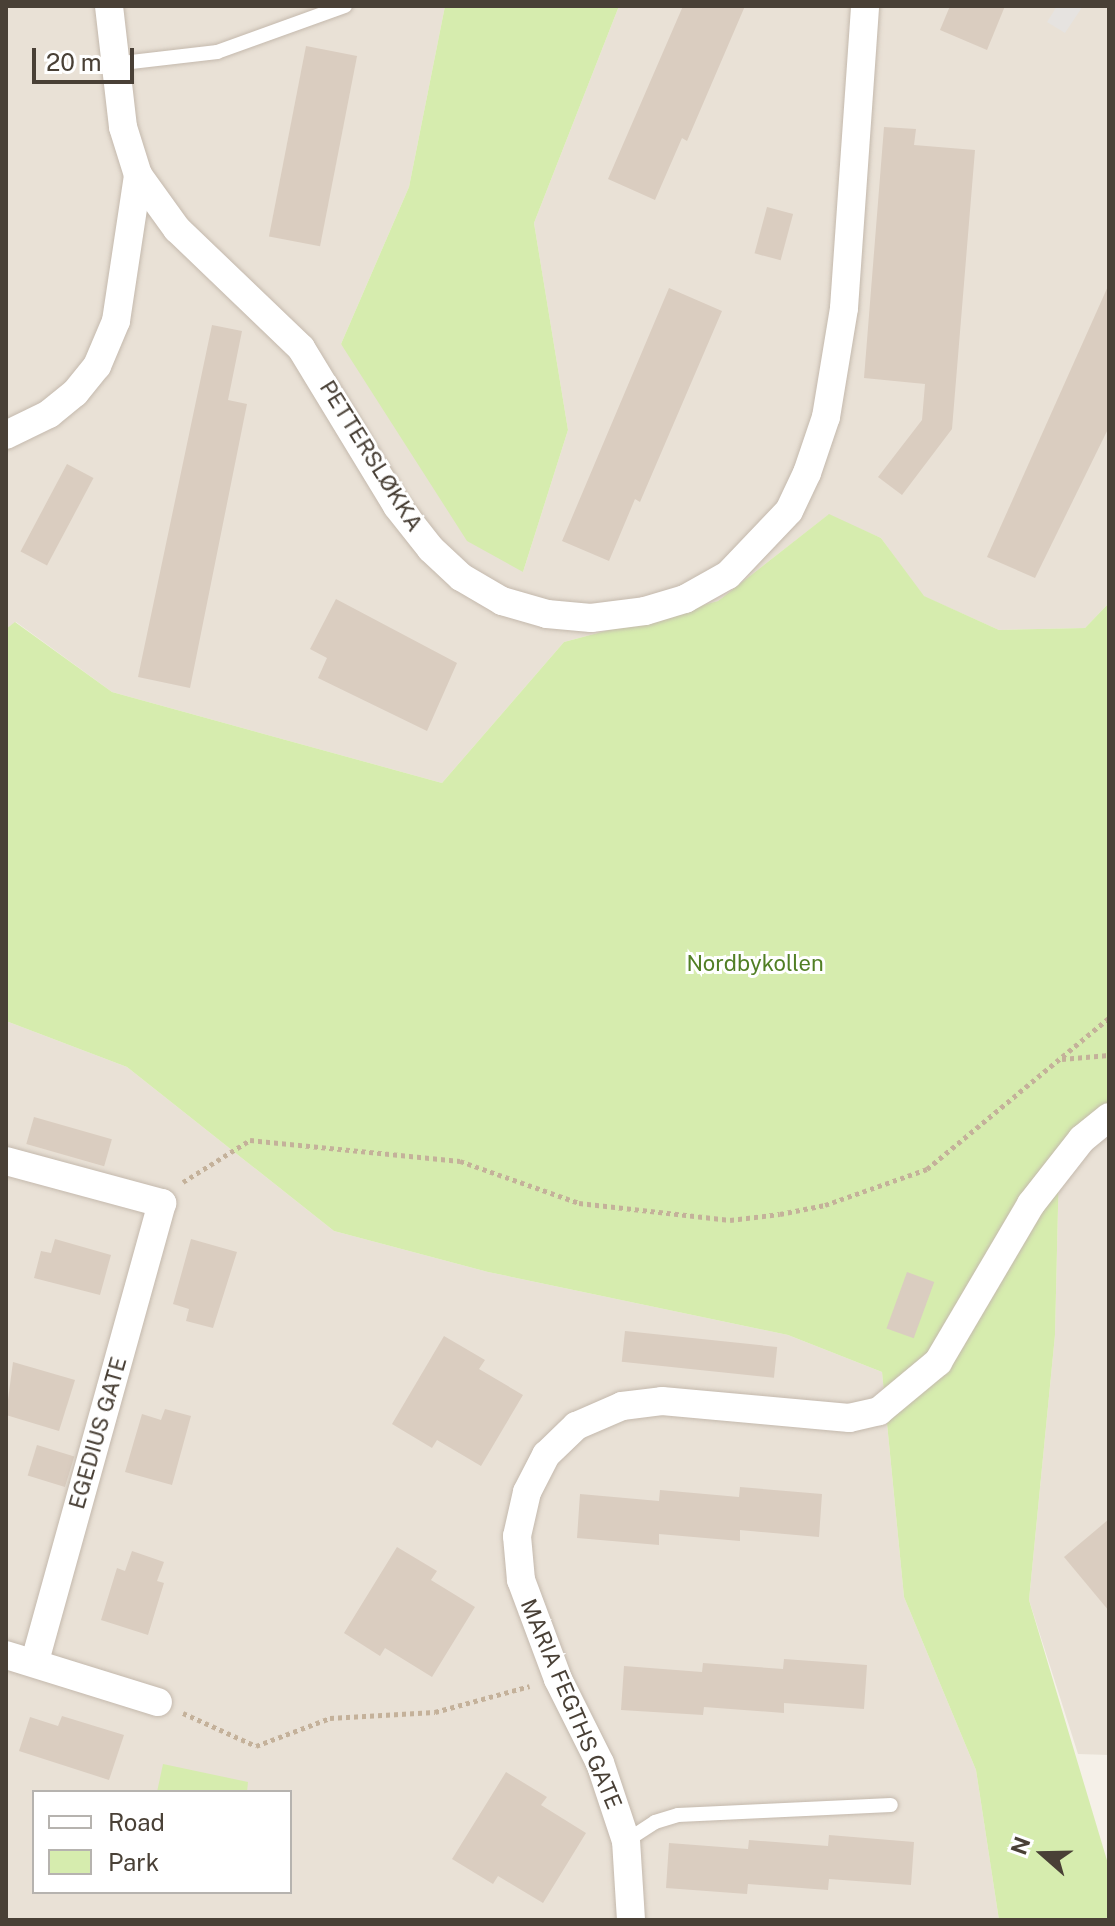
<!DOCTYPE html>
<meta charset="utf-8">
<style>
body{margin:0}
#map{position:relative;width:1115px;height:1926px;overflow:hidden;background:#f5f0e8;font-family:"Public Sans",sans-serif}
div>[style]{position:absolute}
.residential>*{inset:0;background:#e9e1d6}
.green>*{inset:0;background:#d6ecae}
.parking>*{inset:0;background:#e6e3e0}
.building>*{inset:0;background:#dacdc0;transform-origin:0 0}
.path>*{height:5px;margin-top:-2.5px;transform-origin:0;background:repeating-linear-gradient(90deg,#c4b19a 0 4px,transparent 0 8px)}
.roads{filter:drop-shadow(0 0 2px #c4b9ad) drop-shadow(0 0 2px #c4b9ad)}
.service>*{height:14px;margin:-7px;padding:0 7px;transform-origin:7px;border-radius:7px;background:#fff}
.minor>*{height:28px;margin:-14px;padding:0 14px;transform-origin:14px;border-radius:14px;background:#fff}
span{translate:-50% -50%;white-space:nowrap;text-align:center;line-height:1.15;-webkit-text-stroke:6px #fff;paint-order:stroke}
.street-label{font-size:22px;color:#494036}
.park-label{font-size:22px;color:#517f25}
.frame{position:absolute;inset:0;border:8px solid #494036;pointer-events:none}
.legend{position:absolute;left:32px;top:1790px;width:260px;height:104px;box-sizing:border-box;background:#fff;border:2px solid #b6b3af;margin:0;padding:10px 14px;list-style:none;font-size:24px;color:#494036}
.legend li{display:flex;align-items:center;gap:16px;height:40px}
.legend b{width:40px;border:2px solid #b6b3af}
.north{position:absolute;left:1003px;top:1814px;width:80px;height:80px;-webkit-text-stroke:6px #fff;paint-order:stroke;rotate:290deg;font-size:22px;font-weight:700;line-height:32px;text-align:center;color:#494036}
.north::after{content:'';display:block;margin:auto;width:28px;height:36px;background:#494036;clip-path:polygon(50% 0,100% 100%,50% 72%,0 100%)}
.scale{position:absolute;left:32px;top:48px;width:102px;height:36px;box-sizing:border-box;border:4px solid #494036;border-top:0;padding-left:10px;font-size:24px;line-height:28px;white-space:nowrap;color:#494036;-webkit-text-stroke:6px #fff;paint-order:stroke}
</style>
<div id="map">
<div class="residential">
<i style="clip-path:polygon(6px 6px,445px 6px,409px 187px,341px 344px,523px 572px,568px 430px,534px 223px,619px 6px,1109px 6px,1109px 603px,1085px 628px,999px 630px,923px 596px,881px 538px,828px 515px,718px 601px,564px 642px,442px 783px,112px 692px,16px 622px,6px 629px)"></i>
<i style="clip-path:polygon(evenodd,6px 1021px,127px 1067px,334px 1231px,488px 1272px,788px 1335px,882px 1372px,904px 1597px,976px 1770px,999px 1920px,6px 1920px,6px 1021px,34px 1792px,290px 1792px,290px 1892px,34px 1892px,34px 1792px)"></i>
<i style="clip-path:polygon(1109px 1117px,1109px 1755px,1078px 1754px,1029px 1600px,1055px 1335px,1059px 1166px)"></i>
</div>
<div class="green">
<i style="clip-path:polygon(445px 6px,619px 6px,534px 223px,568px 430px,523px 572px,467px 541px,341px 344px,409px 187px)"></i>
<i style="clip-path:polygon(829px 514px,881px 538px,924px 596px,999px 630px,1085px 628px,1109px 603px,1109px 1117px,1059px 1166px,1055px 1335px,1029px 1600px,1109px 1867px,1109px 1920px,999px 1920px,976px 1770px,904px 1597px,882px 1372px,788px 1335px,488px 1272px,334px 1231px,127px 1067px,6px 1021px,6px 629px,15px 622px,112px 692px,442px 783px,564px 642px,718px 601px)"></i>
<i style="clip-path:polygon(163px 1764px,248px 1782px,247px 1792px,157px 1792px)"></i>
</div>
<div class="parking">
<i style="clip-path:polygon(1057px 6px,1083px 6px,1065px 33px,1047px 22px)"></i>
</div>
<div class="building">
<i style="clip-path:polygon(683px 6px,745px 6px,687px 141px,682px 138px,655px 200px,608px 179px)"></i>
<i style="clip-path:polygon(950px 6px,1005px 6px,987px 50px,940px 30px)"></i>
<i style="left:306px;top:46px;width:52px;height:194px;rotate:11deg"></i>
<i style="clip-path:polygon(884px 127px,916px 129px,914px 145px,975px 150px,952px 429px,902px 495px,878px 477px,922px 420px,925px 384px,864px 378px)"></i>
<i style="left:767px;top:207px;width:27px;height:48px;rotate:15deg"></i>
<i style="clip-path:polygon(1109px 284px,1109px 427px,1035px 578px,987px 557px)"></i>
<i style="clip-path:polygon(669px 288px,722px 311px,640px 502px,635px 499px,609px 561px,562px 541px)"></i>
<i style="clip-path:polygon(212px 325px,242px 331px,228px 400px,247px 404px,190px 688px,138px 677px)"></i>
<i style="left:67px;top:464px;width:30px;height:99px;rotate:28deg"></i>
<i style="clip-path:polygon(336px 599px,457px 663px,427px 731px,318px 678px,327px 658px,310px 649px)"></i>
<i style="left:34px;top:1117px;width:81px;height:28px;rotate:16deg"></i>
<i style="clip-path:polygon(55px 1239px,111px 1255px,100px 1295px,34px 1278px,41px 1251px,51px 1253px)"></i>
<i style="clip-path:polygon(191px 1239px,237px 1252px,213px 1328px,186px 1321px,189px 1309px,173px 1304px)"></i>
<i style="left:907px;top:1272px;width:29px;height:60px;rotate:20deg"></i>
<i style="left:625px;top:1331px;width:153px;height:31px;rotate:6deg"></i>
<i style="clip-path:polygon(444px 1336px,485px 1360px,479px 1369px,523px 1395px,481px 1466px,437px 1440px,432px 1448px,392px 1424px)"></i>
<i style="clip-path:polygon(13px 1362px,75px 1380px,59px 1431px,6px 1415px)"></i>
<i style="clip-path:polygon(165px 1409px,191px 1416px,172px 1485px,125px 1472px,142px 1414px,161px 1420px)"></i>
<i style="left:37px;top:1445px;width:39px;height:32px;rotate:17deg"></i>
<i style="clip-path:polygon(740px 1487px,822px 1494px,819px 1537px,740px 1530px,740px 1541px,659px 1534px,659px 1545px,577px 1538px,580px 1494px,659px 1501px,660px 1490px,739px 1497px)"></i>
<i style="clip-path:polygon(1109px 1519px,1109px 1611px,1064px 1557px)"></i>
<i style="clip-path:polygon(397px 1547px,437px 1571px,431px 1580px,475px 1607px,432px 1677px,385px 1648px,380px 1656px,344px 1633px)"></i>
<i style="clip-path:polygon(132px 1551px,164px 1562px,157px 1581px,164px 1583px,148px 1635px,101px 1620px,117px 1568px,125px 1571px)"></i>
<i style="clip-path:polygon(784px 1659px,867px 1665px,864px 1709px,784px 1703px,784px 1713px,704px 1707px,703px 1715px,621px 1710px,624px 1666px,702px 1672px,703px 1663px,783px 1669px)"></i>
<i style="clip-path:polygon(62px 1716px,124px 1735px,109px 1780px,19px 1751px,30px 1717px,58px 1726px)"></i>
<i style="clip-path:polygon(506px 1772px,547px 1797px,541px 1805px,586px 1833px,543px 1903px,498px 1876px,493px 1884px,452px 1859px)"></i>
<i style="clip-path:polygon(829px 1835px,914px 1842px,911px 1885px,829px 1879px,828px 1890px,748px 1884px,747px 1894px,666px 1888px,669px 1843px,748px 1849px,749px 1840px,828px 1846px)"></i>
</div>
<div class="path">
<i style="left:1062px;top:1059px;width:47px;rotate:-4.9deg"></i>
<i style="left:183px;top:1182px;width:79px;rotate:-32.1deg"></i>
<i style="left:250px;top:1140px;width:211px;rotate:5.7deg"></i>
<i style="left:460px;top:1161px;width:126px;rotate:19.4deg"></i>
<i style="left:579px;top:1203px;width:152px;rotate:6.4deg"></i>
<i style="left:730px;top:1220px;width:50px;rotate:-6.8deg"></i>
<i style="left:780px;top:1214px;width:46px;rotate:-11.3deg"></i>
<i style="left:825px;top:1205px;width:108px;rotate:-19.4deg"></i>
<i style="left:927px;top:1169px;width:236px;rotate:-39.7deg"></i>
<i style="left:183px;top:1713px;width:80px;rotate:24.3deg"></i>
<i style="left:256px;top:1746px;width:79px;rotate:-20.7deg"></i>
<i style="left:330px;top:1718px;width:105px;rotate:-3.3deg"></i>
<i style="left:435px;top:1712px;width:98px;rotate:-15.3deg"></i>
</div>
<div class="roads">
<div class="service">
<i style="left:114px;top:64px;width:104px;rotate:-6.6deg"></i>
<i style="left:217px;top:52px;width:136px;rotate:-19.8deg"></i>
<i style="left:626px;top:1841px;width:35px;rotate:-33deg"></i>
<i style="left:655px;top:1822px;width:24px;rotate:-17deg"></i>
<i style="left:678px;top:1815px;width:213px;rotate:-2.7deg"></i>
</div>
<div class="minor">
<i style="left:138px;top:175px;width:67px;rotate:54.2deg"></i>
<i style="left:177px;top:229px;width:172px;rotate:43.8deg"></i>
<i style="left:301px;top:348px;width:185px;rotate:58.7deg"></i>
<i style="left:397px;top:506px;width:55px;rotate:51.7deg"></i>
<i style="left:431px;top:549px;width:41px;rotate:43deg"></i>
<i style="left:461px;top:577px;width:48px;rotate:30.3deg"></i>
<i style="left:502px;top:601px;width:47px;rotate:16.1deg"></i>
<i style="left:547px;top:614px;width:44px;rotate:5.2deg"></i>
<i style="left:591px;top:618px;width:54px;rotate:-7.4deg"></i>
<i style="left:645px;top:611px;width:42px;rotate:-16.7deg"></i>
<i style="left:685px;top:599px;width:49px;rotate:-29.2deg"></i>
<i style="left:728px;top:575px;width:88px;rotate:-46.4deg"></i>
<i style="left:789px;top:511px;width:42px;rotate:-64.7deg"></i>
<i style="left:807px;top:473px;width:59px;rotate:-71.3deg"></i>
<i style="left:826px;top:417px;width:110px;rotate:-80.6deg"></i>
<i style="left:844px;top:308px;width:303px;rotate:-86deg"></i>
<i style="left:6px;top:435px;width:48px;rotate:-26deg"></i>
<i style="left:49px;top:414px;width:33px;rotate:-39deg"></i>
<i style="left:75px;top:393px;width:35px;rotate:-51deg"></i>
<i style="left:97px;top:366px;width:49px;rotate:-67.1deg"></i>
<i style="left:116px;top:321px;width:148px;rotate:-81.4deg"></i>
<i style="left:138px;top:175px;width:50px;rotate:-107.4deg"></i>
<i style="left:123px;top:127px;width:122px;rotate:-96.6deg"></i>
<i style="left:6px;top:1161px;width:162px;rotate:15.1deg"></i>
<i style="left:162px;top:1203px;width:477px;rotate:105.5deg"></i>
<i style="left:6px;top:1655px;width:159px;rotate:17.2deg"></i>
<i style="left:631px;top:1920px;width:79px;rotate:-93.6deg"></i>
<i style="left:626px;top:1841px;width:82px;rotate:-108.4deg"></i>
<i style="left:600px;top:1763px;width:94px;rotate:-116.6deg"></i>
<i style="left:558px;top:1679px;width:106px;rotate:-110.5deg"></i>
<i style="left:521px;top:1580px;width:44px;rotate:-95.2deg"></i>
<i style="left:517px;top:1536px;width:45px;rotate:-77.2deg"></i>
<i style="left:527px;top:1492px;width:42px;rotate:-62.8deg"></i>
<i style="left:546px;top:1455px;width:42px;rotate:-44deg"></i>
<i style="left:576px;top:1426px;width:50px;rotate:-23.5deg"></i>
<i style="left:622px;top:1406px;width:40px;rotate:-7.1deg"></i>
<i style="left:662px;top:1401px;width:188px;rotate:5.2deg"></i>
<i style="left:849px;top:1418px;width:31px;rotate:-13deg"></i>
<i style="left:879px;top:1411px;width:77px;rotate:-39.7deg"></i>
<i style="left:938px;top:1362px;width:183px;rotate:-59.5deg"></i>
<i style="left:1031px;top:1204px;width:83px;rotate:-51.9deg"></i>
<i style="left:1082px;top:1139px;width:35px;rotate:-39deg"></i>
</div>
</div>
<div class="street-label">
<span style="left:371px;top:456px;rotate:58deg">PETTERSLØKKA</span>
<span style="left:98px;top:1433px;rotate:-74deg">EGEDIUS GATE</span>
<span style="left:571px;top:1704px;rotate:67deg">MARIA FEGTHS GATE</span>
</div>
<div class="park-label">
<span style="left:755px;top:964px">Nordbykollen</span>
</div>
<div class="frame"></div>
<ul class="legend">
<li><b style="height:10px;background:#fff"></b>Road</li>
<li><b style="height:22px;background:#d6ecae"></b>Park</li>
</ul>
<div class="north">N</div>
<div class="scale">20 m</div>
</div>
